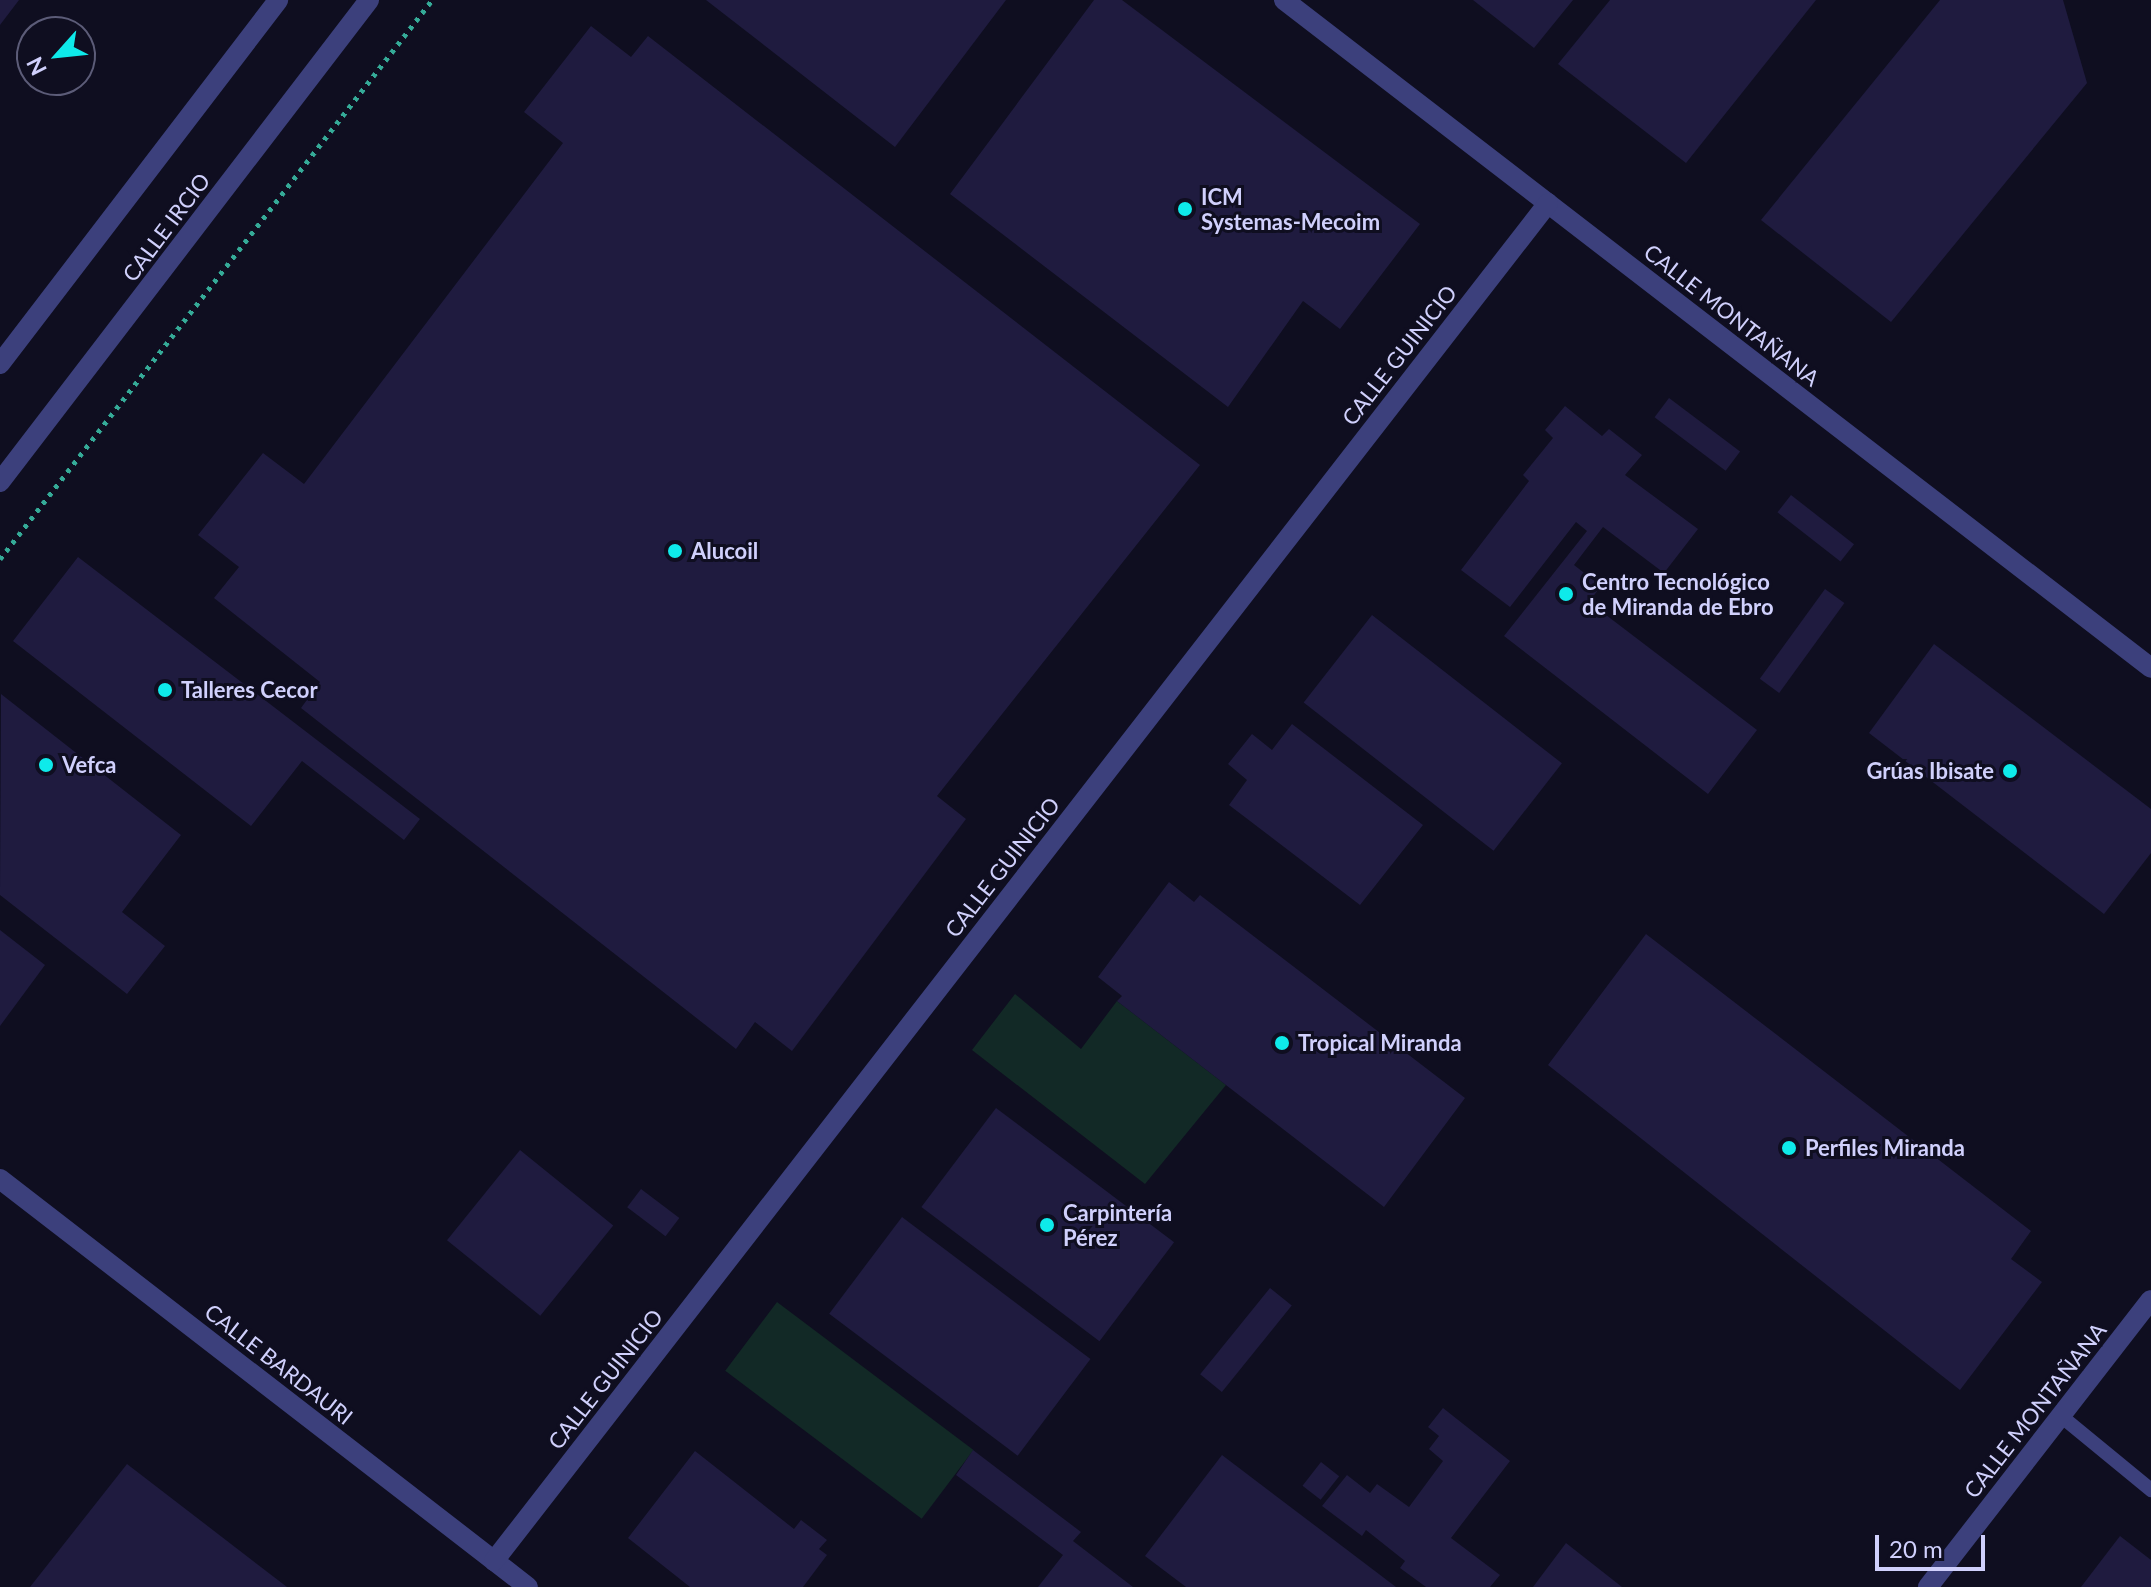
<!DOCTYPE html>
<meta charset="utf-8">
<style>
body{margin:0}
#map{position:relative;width:2151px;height:1587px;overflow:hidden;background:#0f0e20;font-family:Lato,sans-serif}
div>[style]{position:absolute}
.green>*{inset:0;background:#122926;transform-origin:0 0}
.building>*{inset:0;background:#1f1b3f;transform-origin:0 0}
.path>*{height:5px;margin-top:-2.5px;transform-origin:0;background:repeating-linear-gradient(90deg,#35ab98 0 4px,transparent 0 10px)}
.lane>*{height:14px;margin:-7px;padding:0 7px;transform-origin:7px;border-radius:7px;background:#3c407c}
.street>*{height:20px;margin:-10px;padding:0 10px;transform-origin:10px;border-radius:10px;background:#3c407c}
.dots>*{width:22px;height:22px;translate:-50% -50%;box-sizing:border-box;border:4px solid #0f0e20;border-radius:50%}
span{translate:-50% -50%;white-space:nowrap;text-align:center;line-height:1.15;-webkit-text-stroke:6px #0f0e20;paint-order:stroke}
.poi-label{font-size:22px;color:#d0d0fc;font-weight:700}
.left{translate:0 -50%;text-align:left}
.right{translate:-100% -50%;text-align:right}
.street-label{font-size:22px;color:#d0d0fc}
.north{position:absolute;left:16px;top:16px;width:80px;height:80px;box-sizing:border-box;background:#0f0e20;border:2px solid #5c5c78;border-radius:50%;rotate:243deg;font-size:22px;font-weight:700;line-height:32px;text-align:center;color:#d0d0fc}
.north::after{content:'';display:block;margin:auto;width:28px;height:36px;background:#0eeaea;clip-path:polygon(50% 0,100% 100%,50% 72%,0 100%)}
.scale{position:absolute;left:1875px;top:1535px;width:110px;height:36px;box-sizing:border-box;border:4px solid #d0d0fc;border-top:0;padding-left:10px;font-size:24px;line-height:28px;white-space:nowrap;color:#d0d0fc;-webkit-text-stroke:6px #0f0e20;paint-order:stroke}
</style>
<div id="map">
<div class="green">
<i style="clip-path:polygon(1015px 994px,1081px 1049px,1117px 1001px,1226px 1085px,1145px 1184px,972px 1050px)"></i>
<i style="left:777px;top:1302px;width:246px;height:86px;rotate:37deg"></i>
</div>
<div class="building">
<i style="clip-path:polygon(0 0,19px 0,0 25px)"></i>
<i style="clip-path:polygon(706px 0,1006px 0,895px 147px)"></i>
<i style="clip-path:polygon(1094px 0,1122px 0,1420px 224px,1340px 329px,1303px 301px,1228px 407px,950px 194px)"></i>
<i style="clip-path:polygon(1473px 0,1573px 0,1534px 48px)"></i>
<i style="clip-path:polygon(1610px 0,1816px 0,1686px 163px,1558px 64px)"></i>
<i style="clip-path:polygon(1940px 0,2063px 0,2087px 83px,1891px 322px,1761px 220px)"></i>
<i style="clip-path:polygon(591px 26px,631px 57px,648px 36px,1200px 465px,937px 796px,966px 819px,792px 1051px,755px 1022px,736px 1049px,301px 708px,320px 682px,214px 598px,239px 567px,198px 535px,263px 453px,304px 484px,563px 143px,524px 112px)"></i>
<i style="left:1669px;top:398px;width:89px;height:24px;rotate:37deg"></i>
<i style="clip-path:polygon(1565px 406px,1602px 436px,1609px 429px,1642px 455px,1625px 475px,1698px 529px,1664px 573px,1603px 527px,1574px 565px,1601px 586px,1589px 602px,1757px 730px,1708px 794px,1504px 636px,1587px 531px,1576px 522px,1510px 607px,1461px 570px,1529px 481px,1523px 475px,1553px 438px,1545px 430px)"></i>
<i style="left:1791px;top:495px;width:80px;height:22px;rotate:38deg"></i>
<i style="clip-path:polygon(78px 557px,420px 819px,404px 840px,302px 761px,251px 826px,13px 641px)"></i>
<i style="left:1825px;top:589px;width:24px;height:111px;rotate:36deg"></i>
<i style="left:1372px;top:615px;width:241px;height:111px;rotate:38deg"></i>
<i style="clip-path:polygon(1934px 644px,2151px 809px,2151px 853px,2104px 914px,1869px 733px)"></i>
<i style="clip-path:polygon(1px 694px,181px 835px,122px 912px,165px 946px,127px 994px,0 895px)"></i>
<i style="clip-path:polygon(1292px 724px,1423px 825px,1360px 905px,1229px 805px,1247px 780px,1228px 764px,1252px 734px,1272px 750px)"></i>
<i style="clip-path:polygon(1169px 882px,1194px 902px,1200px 895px,1465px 1098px,1384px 1207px,1117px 1001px,1122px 996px,1098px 977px)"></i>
<i style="clip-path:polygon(0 930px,45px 965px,0 1026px)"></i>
<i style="clip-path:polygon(1646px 934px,2031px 1231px,2011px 1259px,2042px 1282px,1960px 1390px,1548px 1065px)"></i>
<i style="left:996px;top:1108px;width:223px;height:124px;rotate:37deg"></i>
<i style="left:520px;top:1150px;width:120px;height:116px;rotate:39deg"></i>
<i style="left:641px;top:1189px;width:48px;height:23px;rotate:37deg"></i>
<i style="left:902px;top:1217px;width:236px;height:121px;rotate:37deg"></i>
<i style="left:1270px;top:1288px;width:28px;height:111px;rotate:39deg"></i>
<i style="clip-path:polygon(1443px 1408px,1510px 1461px,1451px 1538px,1500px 1575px,1490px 1587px,1426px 1587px,1400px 1568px,1405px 1561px,1366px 1530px,1362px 1536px,1322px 1506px,1347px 1475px,1370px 1493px,1377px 1484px,1409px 1507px,1443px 1461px,1429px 1449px,1439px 1436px,1428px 1427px)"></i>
<i style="clip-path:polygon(973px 1450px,1081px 1532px,1073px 1541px,1133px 1587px,1038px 1587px,1063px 1555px,956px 1475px)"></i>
<i style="clip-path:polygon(695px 1451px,794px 1529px,801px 1520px,827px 1540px,819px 1549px,827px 1555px,803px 1587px,690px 1587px,628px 1538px)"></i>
<i style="clip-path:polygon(1222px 1455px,1396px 1587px,1186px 1587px,1145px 1556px)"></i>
<i style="left:1321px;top:1462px;width:23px;height:30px;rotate:38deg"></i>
<i style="clip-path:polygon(127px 1464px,287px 1587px,30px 1587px)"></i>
<i style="clip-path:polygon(2120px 1536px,2151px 1560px,2151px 1587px,2081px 1587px)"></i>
<i style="clip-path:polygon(1566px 1543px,1622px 1587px,1533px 1587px)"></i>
</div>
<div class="path">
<i style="left:0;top:559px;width:706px;rotate:-52.3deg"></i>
</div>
<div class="lane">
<i style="left:2061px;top:1416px;width:117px;rotate:39.4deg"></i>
</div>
<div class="street">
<i style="left:1284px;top:0;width:1094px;rotate:37.61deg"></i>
<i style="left:0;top:364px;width:458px;rotate:-52.6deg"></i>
<i style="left:0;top:482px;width:607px;rotate:-52.56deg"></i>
<i style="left:0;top:1179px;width:667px;rotate:37.69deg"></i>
<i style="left:494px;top:1561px;width:1719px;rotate:-52.18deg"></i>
<i style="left:1928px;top:1587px;width:363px;rotate:-52.2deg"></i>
</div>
<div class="dots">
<i style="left:1185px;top:209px;background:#0eeaea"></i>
<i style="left:675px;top:551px;background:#0eeaea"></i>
<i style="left:1566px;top:594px;background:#0eeaea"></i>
<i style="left:165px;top:690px;background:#0eeaea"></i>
<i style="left:46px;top:765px;background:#0eeaea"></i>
<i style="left:2010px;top:771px;background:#0eeaea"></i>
<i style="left:1282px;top:1043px;background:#0eeaea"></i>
<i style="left:1789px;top:1148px;background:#0eeaea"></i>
<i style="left:1047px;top:1225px;background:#0eeaea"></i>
</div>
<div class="poi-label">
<span class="left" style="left:1201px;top:209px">ICM<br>Systemas-Mecoim</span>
<span class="left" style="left:691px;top:551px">Alucoil</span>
<span class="left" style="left:1582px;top:594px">Centro Tecnológico<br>de Miranda de Ebro</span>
<span class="left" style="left:181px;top:690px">Talleres Cecor</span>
<span class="left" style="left:62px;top:765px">Vefca</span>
<span class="right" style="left:1994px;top:771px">Grúas Ibisate</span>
<span class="left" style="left:1298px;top:1043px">Tropical Miranda</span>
<span class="left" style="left:1805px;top:1148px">Perfiles Miranda</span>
<span class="left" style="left:1063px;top:1225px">Carpintería<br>Pérez</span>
</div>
<div class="street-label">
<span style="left:166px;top:227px;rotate:-53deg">CALLE IRCIO</span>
<span style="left:1732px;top:315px;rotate:38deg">CALLE MONTAÑANA</span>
<span style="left:1399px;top:355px;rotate:-52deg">CALLE GUINICIO</span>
<span style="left:1002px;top:867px;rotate:-52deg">CALLE GUINICIO</span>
<span style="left:279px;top:1364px;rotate:38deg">CALLE BARDAURI</span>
<span style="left:605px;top:1379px;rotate:-52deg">CALLE GUINICIO</span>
<span style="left:2035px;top:1410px;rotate:-52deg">CALLE MONTAÑANA</span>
</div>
<div class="north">N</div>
<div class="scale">20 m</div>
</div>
